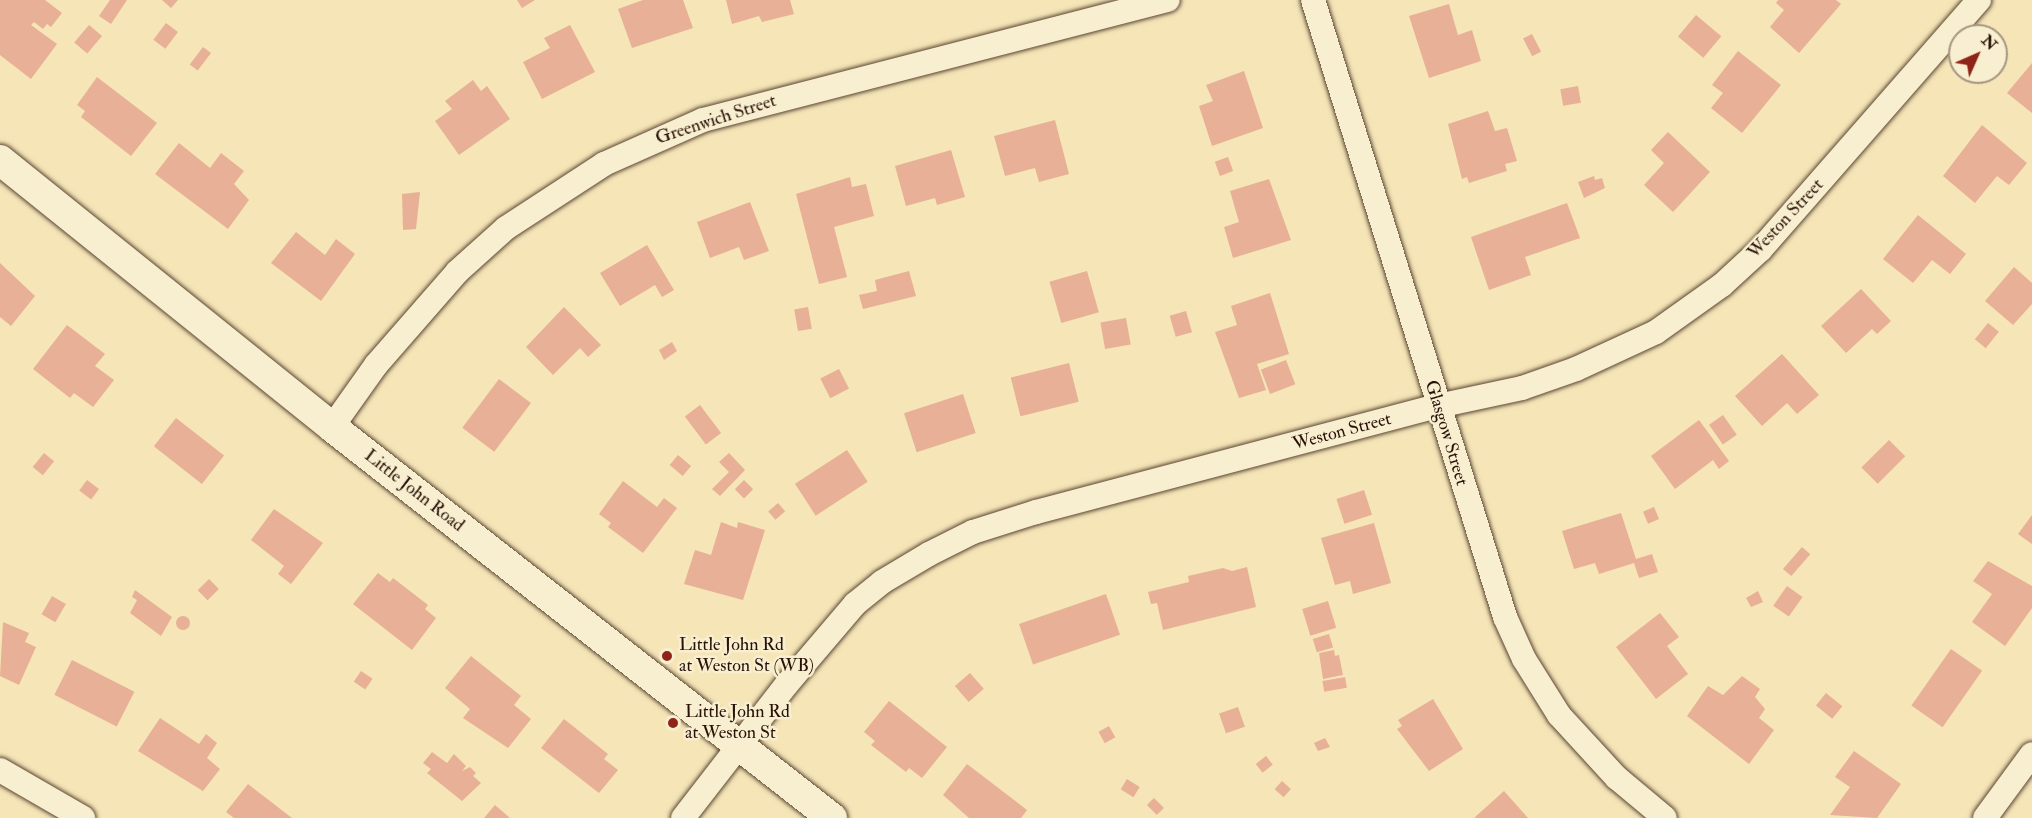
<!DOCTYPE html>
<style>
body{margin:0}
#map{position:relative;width:2032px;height:818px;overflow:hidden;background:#f5e5b7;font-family:"IM FELL Double Pica",serif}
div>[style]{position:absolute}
.building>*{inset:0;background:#e8b097;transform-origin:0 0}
.round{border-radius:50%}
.roads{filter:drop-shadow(0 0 2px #5b4633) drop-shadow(0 0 2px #5b4633)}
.minor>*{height:24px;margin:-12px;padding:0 12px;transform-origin:12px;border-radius:12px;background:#f8eed0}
.tertiary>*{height:30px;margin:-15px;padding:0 15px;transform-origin:15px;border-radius:15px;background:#f8eed0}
.dots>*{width:16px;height:16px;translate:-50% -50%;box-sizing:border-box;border:3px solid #f8eed0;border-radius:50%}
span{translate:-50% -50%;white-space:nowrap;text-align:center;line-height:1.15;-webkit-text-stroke:5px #f8eed0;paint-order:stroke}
.street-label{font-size:18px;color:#281107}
.poi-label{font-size:18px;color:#281107}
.left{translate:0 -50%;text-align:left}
.north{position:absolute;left:1948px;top:24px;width:60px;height:60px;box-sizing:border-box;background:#f8eed0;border:2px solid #a59680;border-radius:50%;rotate:45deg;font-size:16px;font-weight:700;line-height:24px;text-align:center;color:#281107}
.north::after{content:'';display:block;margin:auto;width:21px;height:27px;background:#8f2418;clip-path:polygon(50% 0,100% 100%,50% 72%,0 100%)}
</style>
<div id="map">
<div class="building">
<i style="clip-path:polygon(0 0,45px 0,62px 13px,51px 27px,47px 24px,43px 29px,34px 22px,31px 25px,57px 44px,31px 79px,0 55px)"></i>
<i style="clip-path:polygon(110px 0,127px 0,111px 24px,99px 16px)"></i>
<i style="clip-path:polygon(162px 0,178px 0,171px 8px)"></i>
<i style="clip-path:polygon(517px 0,535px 0,522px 8px)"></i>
<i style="clip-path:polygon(643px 0,683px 0,693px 28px,632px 48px,618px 9px)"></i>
<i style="clip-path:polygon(726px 0,790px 0,794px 14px,762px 22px,759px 16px,732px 24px)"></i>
<i style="clip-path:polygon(1778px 0,1836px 0,1841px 4px,1799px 53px,1770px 27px,1784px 10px,1776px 3px)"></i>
<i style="clip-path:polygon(1449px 4px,1458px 35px,1472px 30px,1481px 61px,1429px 78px,1409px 16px)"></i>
<i style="left:1696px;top:15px;width:33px;height:28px;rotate:40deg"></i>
<i style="left:166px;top:23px;width:15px;height:21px;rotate:37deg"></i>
<i style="left:89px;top:25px;width:17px;height:23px;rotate:40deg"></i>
<i style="clip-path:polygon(570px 25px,595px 72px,542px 99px,523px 62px,550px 48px,544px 38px)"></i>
<i style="left:1532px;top:34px;width:20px;height:10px;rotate:63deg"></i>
<i style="left:203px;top:47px;width:10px;height:22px;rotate:37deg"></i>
<i style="clip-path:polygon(1738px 51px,1781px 85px,1742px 133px,1711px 108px,1723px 93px,1712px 85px)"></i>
<i style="clip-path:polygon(2032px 63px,2032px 113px,2007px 93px)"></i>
<i style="clip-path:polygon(1244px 71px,1263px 128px,1212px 146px,1199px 106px,1213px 101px,1206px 85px)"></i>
<i style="clip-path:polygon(97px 77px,157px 123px,131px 156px,81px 117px,85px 111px,77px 105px)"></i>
<i style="clip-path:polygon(473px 80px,481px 91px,487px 86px,510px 119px,459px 155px,435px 121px,452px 109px,445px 101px)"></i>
<i style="left:1578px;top:86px;width:17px;height:18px;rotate:80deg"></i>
<i style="clip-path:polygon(1488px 111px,1495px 131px,1507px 128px,1517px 161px,1505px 164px,1507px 171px,1469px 183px,1467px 177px,1462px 179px,1448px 124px)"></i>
<i style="clip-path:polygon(1055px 120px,1069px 174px,1039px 182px,1035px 168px,1005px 176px,994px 136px)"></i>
<i style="clip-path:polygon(1982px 125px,2027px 163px,2009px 185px,1997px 176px,1975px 203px,1943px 176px)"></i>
<i style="clip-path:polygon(1668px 132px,1710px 172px,1673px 212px,1644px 185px,1664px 163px,1651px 150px)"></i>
<i style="clip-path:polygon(179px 143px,210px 168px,221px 153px,244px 171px,234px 184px,249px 200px,228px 229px,155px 174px)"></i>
<i style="clip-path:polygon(951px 150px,965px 197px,937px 205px,935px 198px,906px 206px,895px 166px)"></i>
<i style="left:1228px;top:157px;width:15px;height:14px;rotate:70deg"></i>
<i style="clip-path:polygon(1594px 176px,1595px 180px,1602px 178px,1605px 188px,1584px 198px,1578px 182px)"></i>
<i style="clip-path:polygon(850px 177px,852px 187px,866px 184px,874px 216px,834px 227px,847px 277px,819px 284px,796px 194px)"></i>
<i style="clip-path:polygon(1269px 179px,1291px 240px,1233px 258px,1224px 227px,1239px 222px,1230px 191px)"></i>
<i style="clip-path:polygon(420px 192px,416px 229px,403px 230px,402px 194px)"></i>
<i style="clip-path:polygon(750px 202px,769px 251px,744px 260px,739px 247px,710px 258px,697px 222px)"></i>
<i style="clip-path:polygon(1567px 203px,1580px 238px,1525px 257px,1531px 275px,1489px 290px,1471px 237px)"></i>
<i style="clip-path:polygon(1918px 215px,1966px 254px,1950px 274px,1932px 260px,1913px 283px,1883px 259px)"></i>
<i style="clip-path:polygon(296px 232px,325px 255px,336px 239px,355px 254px,321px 301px,271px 263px)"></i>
<i style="clip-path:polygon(647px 245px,674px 290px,662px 297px,655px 285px,620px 306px,600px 273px)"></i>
<i style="clip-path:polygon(0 263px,35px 296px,11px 326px,0 317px)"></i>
<i style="clip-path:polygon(2014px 267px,2032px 283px,2032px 304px,2013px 325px,1985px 301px)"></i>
<i style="clip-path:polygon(909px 271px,916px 296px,863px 309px,859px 295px,877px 291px,875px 280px)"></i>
<i style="left:1087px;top:271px;width:43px;height:39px;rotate:74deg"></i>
<i style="clip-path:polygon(1861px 289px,1891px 321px,1877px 334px,1872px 329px,1846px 353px,1821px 326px)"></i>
<i style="clip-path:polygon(1270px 293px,1289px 354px,1257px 364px,1266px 390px,1239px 398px,1215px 332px,1237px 325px,1231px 306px)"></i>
<i style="clip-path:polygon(564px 307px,601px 345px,588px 357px,580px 348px,553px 375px,526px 347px)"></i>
<i style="left:808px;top:307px;width:22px;height:14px;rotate:80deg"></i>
<i style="left:1186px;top:311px;width:22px;height:17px;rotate:74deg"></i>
<i style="left:1126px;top:318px;width:27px;height:26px;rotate:80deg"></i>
<i style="left:1988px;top:323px;width:14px;height:21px;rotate:39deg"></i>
<i style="clip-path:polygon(67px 325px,105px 354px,95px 366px,114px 380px,93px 407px,74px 393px,70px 398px,33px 369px)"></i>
<i style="clip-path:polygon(672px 342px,677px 351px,664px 360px,659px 350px)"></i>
<i style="clip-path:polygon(1782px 354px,1819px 395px,1797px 414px,1787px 403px,1762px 426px,1735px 396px)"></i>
<i style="left:1286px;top:360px;width:26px;height:27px;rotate:69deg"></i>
<i style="left:1069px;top:363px;width:40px;height:60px;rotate:76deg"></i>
<i style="left:839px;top:369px;width:22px;height:21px;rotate:63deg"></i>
<i style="left:499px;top:379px;width:40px;height:61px;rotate:37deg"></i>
<i style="left:963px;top:394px;width:41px;height:62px;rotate:72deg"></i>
<i style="left:700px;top:405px;width:35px;height:19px;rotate:53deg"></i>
<i style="left:1723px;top:415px;width:24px;height:17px;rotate:55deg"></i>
<i style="left:176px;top:418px;width:61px;height:36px;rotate:38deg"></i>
<i style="clip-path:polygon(1699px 420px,1729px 461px,1719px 469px,1713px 460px,1675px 489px,1651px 456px)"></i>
<i style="left:1889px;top:440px;width:23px;height:39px;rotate:45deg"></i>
<i style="left:847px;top:450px;width:38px;height:62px;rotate:57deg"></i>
<i style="left:44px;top:453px;width:13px;height:18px;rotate:39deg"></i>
<i style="clip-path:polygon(729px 453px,745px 470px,720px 496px,712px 489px,729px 472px,719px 462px)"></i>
<i style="left:678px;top:455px;width:17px;height:13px;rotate:40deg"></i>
<i style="left:87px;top:480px;width:15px;height:13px;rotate:37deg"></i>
<i style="left:744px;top:480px;width:13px;height:13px;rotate:45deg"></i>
<i style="clip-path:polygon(623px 481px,657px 507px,664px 498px,677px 508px,643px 553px,608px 527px,611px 523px,599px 514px)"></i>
<i style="left:1364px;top:490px;width:26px;height:29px;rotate:72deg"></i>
<i style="left:778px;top:503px;width:11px;height:13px;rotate:49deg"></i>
<i style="left:1654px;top:507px;width:13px;height:12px;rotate:67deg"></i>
<i style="clip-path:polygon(274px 509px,323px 543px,291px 584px,278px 574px,284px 566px,251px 540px)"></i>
<i style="clip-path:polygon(1621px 513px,1636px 559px,1652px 554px,1658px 572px,1639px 578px,1634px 563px,1599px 574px,1595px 563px,1574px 569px,1562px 531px)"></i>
<i style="clip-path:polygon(2032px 515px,2032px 544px,2018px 534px)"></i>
<i style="clip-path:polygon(721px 522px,737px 528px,738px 522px,765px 530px,743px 600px,684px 584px,695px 550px,711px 555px)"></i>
<i style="clip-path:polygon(1374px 523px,1391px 583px,1353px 594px,1350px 581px,1335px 585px,1321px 538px)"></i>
<i style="left:1802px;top:547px;width:11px;height:29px;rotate:41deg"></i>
<i style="clip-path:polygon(1988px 561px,2032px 586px,2032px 608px,2005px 646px,1972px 622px,1992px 594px,1973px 581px)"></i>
<i style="clip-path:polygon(1247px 567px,1256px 607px,1163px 630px,1157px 603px,1151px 604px,1148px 592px,1189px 582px,1188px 576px,1223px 568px,1232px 571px)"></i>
<i style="clip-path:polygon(378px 573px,390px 582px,393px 578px,428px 605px,425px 609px,436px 618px,412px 650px,353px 604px)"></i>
<i style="left:209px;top:579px;width:14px;height:16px;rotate:45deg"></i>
<i style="left:1787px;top:586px;width:19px;height:24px;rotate:35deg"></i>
<i style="clip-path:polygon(135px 590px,172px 617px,161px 636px,130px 613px,137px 600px,132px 597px)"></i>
<i style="clip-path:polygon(1758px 591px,1763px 602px,1751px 607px,1746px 598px)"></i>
<i style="left:1106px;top:594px;width:43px;height:92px;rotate:71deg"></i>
<i style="left:52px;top:596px;width:16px;height:21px;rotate:30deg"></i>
<i style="left:1328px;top:601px;width:28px;height:27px;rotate:73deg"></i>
<i style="clip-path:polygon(1660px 613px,1679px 637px,1667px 646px,1688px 674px,1656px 699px,1616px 647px)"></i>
<i class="round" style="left:176px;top:616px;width:14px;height:14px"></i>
<i style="clip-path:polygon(3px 622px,29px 633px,25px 642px,36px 647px,19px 685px,0 676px)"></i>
<i style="left:1329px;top:634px;width:14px;height:17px;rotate:73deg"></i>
<i style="left:1951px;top:649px;width:38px;height:69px;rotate:35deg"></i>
<i style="clip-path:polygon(1334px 650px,1335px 656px,1339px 655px,1343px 675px,1323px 679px,1319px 653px)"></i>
<i style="clip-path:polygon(471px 656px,521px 696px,514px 705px,531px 719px,508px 748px,463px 718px,470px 709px,445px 688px)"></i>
<i style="left:72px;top:660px;width:70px;height:39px;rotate:27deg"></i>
<i style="left:361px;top:671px;width:14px;height:13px;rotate:34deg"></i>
<i style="left:970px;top:673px;width:21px;height:20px;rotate:49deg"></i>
<i style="clip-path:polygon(1742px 676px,1760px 689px,1755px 697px,1765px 709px,1759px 718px,1774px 730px,1749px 764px,1687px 716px,1708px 686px,1723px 695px)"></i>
<i style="left:1345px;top:677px;width:11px;height:23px;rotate:80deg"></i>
<i style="left:1826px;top:693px;width:21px;height:16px;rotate:39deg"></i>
<i style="clip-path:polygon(1433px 699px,1463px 749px,1429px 771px,1397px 729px,1402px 726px,1398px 720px)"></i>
<i style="clip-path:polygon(889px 701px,947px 747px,922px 778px,909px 768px,906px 772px,871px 745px,875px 741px,864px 732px)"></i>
<i style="left:1238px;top:707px;width:21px;height:20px;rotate:71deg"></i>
<i style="clip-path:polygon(160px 718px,199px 744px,206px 734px,217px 743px,207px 758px,220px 769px,203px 791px,138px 751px)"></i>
<i style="clip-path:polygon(564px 719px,608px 754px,604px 759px,618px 770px,599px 793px,541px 748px)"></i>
<i style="left:1109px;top:726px;width:13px;height:12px;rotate:61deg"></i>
<i style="clip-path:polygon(1325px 738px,1330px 747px,1318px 751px,1314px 743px)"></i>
<i style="clip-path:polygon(1854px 751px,1901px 784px,1877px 818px,1830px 815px,1850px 787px,1835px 777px)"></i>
<i style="clip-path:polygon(432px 752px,447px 763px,454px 754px,466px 766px,462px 771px,470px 767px,476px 773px,473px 776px,481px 783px,462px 801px,427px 773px,431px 769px,423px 763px)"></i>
<i style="left:1266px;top:756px;width:11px;height:13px;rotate:52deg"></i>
<i style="clip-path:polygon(967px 764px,1027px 810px,1021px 818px,969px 818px,943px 795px)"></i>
<i style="left:1127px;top:779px;width:15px;height:12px;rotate:32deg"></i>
<i style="left:1282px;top:781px;width:12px;height:11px;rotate:42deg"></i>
<i style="clip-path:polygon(248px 784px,292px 818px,234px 818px,226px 812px)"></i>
<i style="clip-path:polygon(1504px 791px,1528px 818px,1474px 818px)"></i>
<i style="left:1154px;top:798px;width:14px;height:10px;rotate:45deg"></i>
<i style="clip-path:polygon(495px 805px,510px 818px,484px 818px)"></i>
</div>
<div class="roads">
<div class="minor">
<i style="left:1313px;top:0;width:646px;rotate:72.71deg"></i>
<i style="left:1505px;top:617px;width:46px;rotate:65.7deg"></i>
<i style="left:1524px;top:659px;width:66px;rotate:58deg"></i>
<i style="left:1559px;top:715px;width:86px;rotate:47.4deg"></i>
<i style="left:1617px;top:778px;width:62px;rotate:39.8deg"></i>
<i style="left:332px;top:427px;width:76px;rotate:-54.6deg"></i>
<i style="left:376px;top:365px;width:123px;rotate:-48.9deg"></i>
<i style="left:457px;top:272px;width:66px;rotate:-41.9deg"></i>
<i style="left:506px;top:228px;width:117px;rotate:-33.1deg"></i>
<i style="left:604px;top:164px;width:108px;rotate:-24deg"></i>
<i style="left:703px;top:120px;width:480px;rotate:-14.5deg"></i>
<i style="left:0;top:770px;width:96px;rotate:30deg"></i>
<i style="left:683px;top:818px;width:170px;rotate:-52.2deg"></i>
<i style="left:787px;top:684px;width:105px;rotate:-49.6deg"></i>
<i style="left:855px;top:604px;width:35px;rotate:-39deg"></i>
<i style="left:882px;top:582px;width:55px;rotate:-30.8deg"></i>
<i style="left:929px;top:554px;width:49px;rotate:-26.6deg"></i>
<i style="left:973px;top:532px;width:66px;rotate:-17.6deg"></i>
<i style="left:1036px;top:512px;width:416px;rotate:-14.8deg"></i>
<i style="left:1438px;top:406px;width:86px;rotate:-12.1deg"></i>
<i style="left:1522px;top:388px;width:57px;rotate:-19.4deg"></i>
<i style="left:1576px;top:369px;width:88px;rotate:-24.8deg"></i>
<i style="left:1656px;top:332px;width:81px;rotate:-35.5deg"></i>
<i style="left:1722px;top:285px;width:53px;rotate:-42.7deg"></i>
<i style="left:1761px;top:249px;width:331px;rotate:-48.8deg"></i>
<i style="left:1985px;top:818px;width:79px;rotate:-53.7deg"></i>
</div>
<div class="tertiary">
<i style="left:0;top:160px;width:426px;rotate:38.8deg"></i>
<i style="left:332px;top:427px;width:635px;rotate:38.03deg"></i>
</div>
</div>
<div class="dots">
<i style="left:667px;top:656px;background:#8f2418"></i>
<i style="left:673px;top:723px;background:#8f2418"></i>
</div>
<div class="street-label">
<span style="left:716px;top:120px;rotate:-18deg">Greenwich Street</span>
<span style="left:1786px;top:219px;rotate:-47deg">Weston Street</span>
<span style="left:1342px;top:432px;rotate:-15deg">Weston Street</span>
<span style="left:1446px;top:433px;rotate:73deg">Glasgow Street</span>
<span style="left:414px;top:491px;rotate:38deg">Little John Road</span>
</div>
<div class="poi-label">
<span class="left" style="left:679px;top:656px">Little John Rd<br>at Weston St (WB)</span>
<span class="left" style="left:685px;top:723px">Little John Rd<br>at Weston St</span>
</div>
<div class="north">N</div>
</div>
